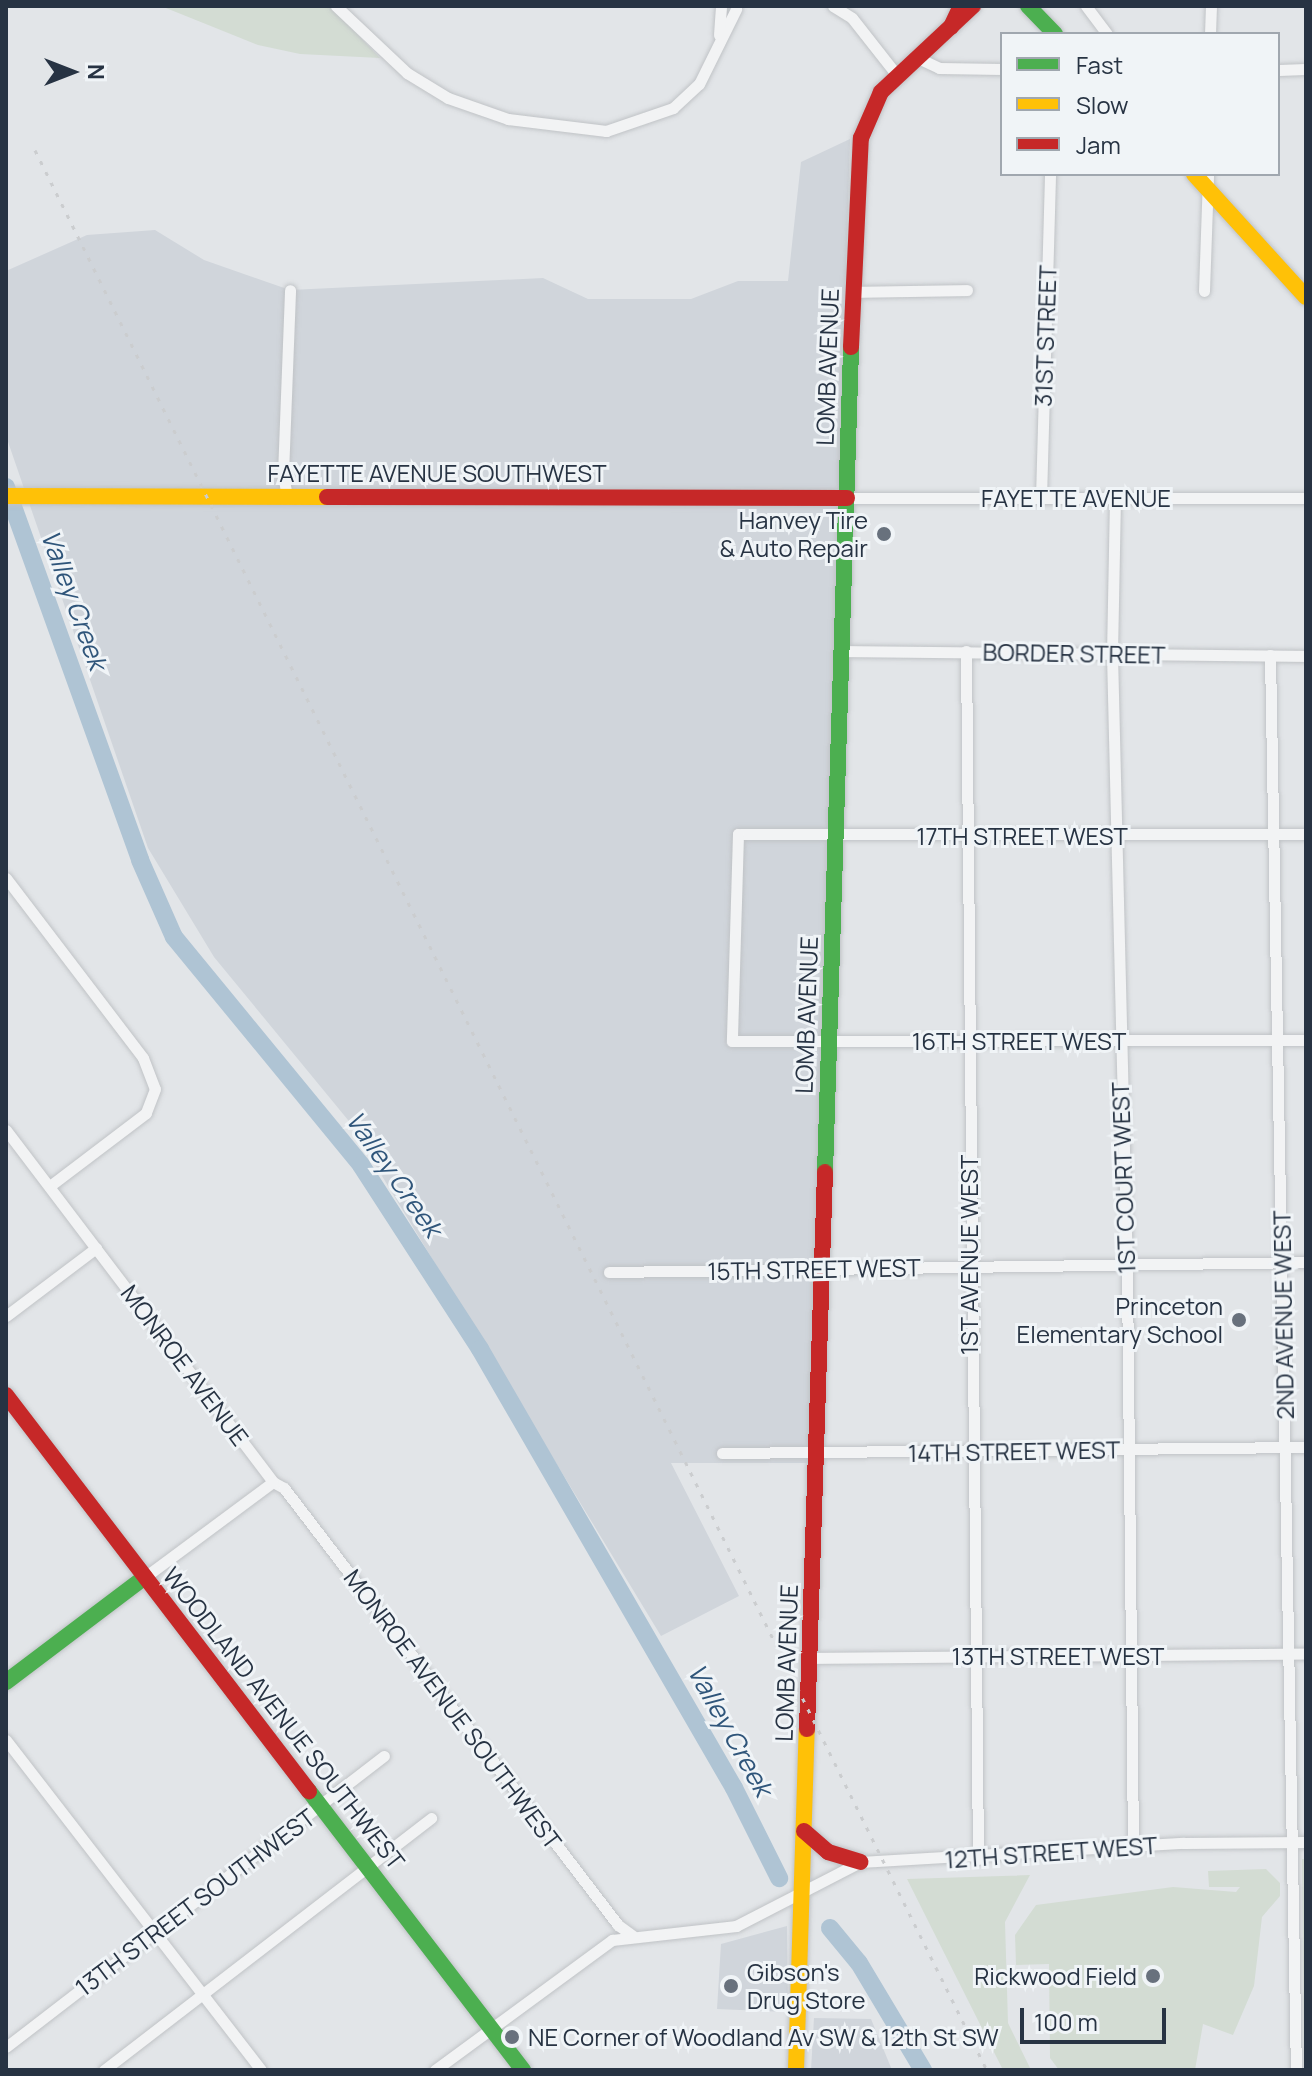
<!DOCTYPE html>
<style>
body{margin:0}
#map{position:relative;width:1312px;height:2076px;overflow:hidden;background:#e2e5e8;font-family:Manrope,sans-serif}
div>[style]{position:absolute}
.built>*{inset:0;background:#d0d5db}
.green>*{inset:0;background:#d3dcd3}
.river>*{height:18px;margin:-9px;padding:0 9px;transform-origin:9px;border-radius:9px;background:#afc4d4}
.roads{filter:drop-shadow(0 0 2px #c0c3c6) drop-shadow(0 0 2px #c0c3c6)}
.street>*{height:11px;margin:-5.5px;padding:0 5.5px;transform-origin:5.5px;border-radius:5.5px;background:#f2f3f4}
.fast>*{height:16px;margin:-8px;padding:0 8px;transform-origin:8px;border-radius:8px;background:#4caf50}
.slow>*{height:16px;margin:-8px;padding:0 8px;transform-origin:8px;border-radius:8px;background:#ffc107}
.jam>*{height:16px;margin:-8px;padding:0 8px;transform-origin:8px;border-radius:8px;background:#c62828}
.rail>*{height:3px;margin-top:-1.5px;transform-origin:0;background:repeating-linear-gradient(90deg,#cbcdcf 0 4px,transparent 0 12px)}
.dots>*{width:22px;height:22px;translate:-50% -50%;box-sizing:border-box;border:4px solid #f0f4f7;border-radius:50%}
span{translate:-50% -50%;white-space:nowrap;text-align:center;line-height:1.15;-webkit-text-stroke:6px #f0f4f7;paint-order:stroke}
.street-label{font-size:24px;color:#273343}
.poi-label{font-size:24px;color:#273343}
.right{translate:-100% -50%;text-align:right}
.left{translate:0 -50%;text-align:left}
.water-label{font-size:26px;color:#2f557a;font-style:italic}
.frame{position:absolute;inset:0;border:8px solid #273343;pointer-events:none}
.legend{position:absolute;left:1000px;top:32px;width:280px;height:144px;box-sizing:border-box;background:#f0f4f7;border:2px solid #a0a7af;margin:0;padding:10px 14px;list-style:none;font-size:24px;color:#273343}
.legend li{display:flex;align-items:center;gap:16px;height:40px}
.legend b{width:40px;border:2px solid #a0a7af}
.north{position:absolute;left:32px;top:32px;width:80px;height:80px;-webkit-text-stroke:6px #f0f4f7;paint-order:stroke;rotate:90deg;font-size:22px;font-weight:700;line-height:32px;text-align:center;color:#273343}
.north::after{content:'';display:block;margin:auto;width:28px;height:36px;background:#273343;clip-path:polygon(50% 0,100% 100%,50% 72%,0 100%)}
.scale{position:absolute;left:1020px;top:2008px;width:146px;height:36px;box-sizing:border-box;border:4px solid #273343;border-top:0;padding-left:10px;font-size:24px;line-height:28px;white-space:nowrap;color:#273343;-webkit-text-stroke:6px #f0f4f7;paint-order:stroke}
</style>
<div id="map">
<div class="built">
<i style="clip-path:polygon(850px 139px,810px 1463px,671px 1463px,739px 1596px,661px 1636px,348px 1120px,214px 957px,148px 848px,6px 436px,6px 271px,87px 235px,155px 230px,204px 260px,290px 290px,543px 278px,588px 299px,691px 299px,738px 281px,788px 281px,801px 162px)"></i>
<i style="clip-path:polygon(787px 1926px,788px 2012px,717px 2009px,721px 1944px)"></i>
<i style="clip-path:polygon(814px 2018px,871px 2019px,892px 2070px,811px 2070px)"></i>
</div>
<div class="green">
<i style="clip-path:polygon(161px 6px,330px 6px,380px 58px,300px 54px,258px 45px)"></i>
<i style="clip-path:polygon(1302px 1859px,1306px 1859px,1306px 2070px,1304px 2070px)"></i>
<i style="clip-path:polygon(1266px 1869px,1280px 1883px,1280px 1896px,1262px 1917px,1254px 1986px,1233px 2035px,1203px 2024px,1195px 2070px,1059px 2070px,1050px 2058px,1049px 1964px,1016px 1965px,1015px 1935px,1036px 1905px,1173px 1887px,1236px 1892px,1240px 1887px,1209px 1887px,1208px 1871px)"></i>
<i style="clip-path:polygon(1030px 1875px,1005px 1922px,1008px 2023px,1031px 2070px,1003px 2070px,907px 1879px)"></i>
</div>
<div class="river">
<i style="left:6px;top:487px;width:396px;rotate:70.2deg"></i>
<i style="left:140px;top:860px;width:84px;rotate:66.2deg"></i>
<i style="left:174px;top:937px;width:295px;rotate:50.6deg"></i>
<i style="left:361px;top:1165px;width:219px;rotate:57.1deg"></i>
<i style="left:480px;top:1349px;width:507px;rotate:59.95deg"></i>
<i style="left:734px;top:1788px;width:101px;rotate:63.4deg"></i>
<i style="left:830px;top:1928px;width:45px;rotate:50.4deg"></i>
<i style="left:859px;top:1963px;width:125px;rotate:59.1deg"></i>
</div>
<div class="roads">
<div class="street">
<i style="left:336px;top:6px;width:98px;rotate:43.3deg"></i>
<i style="left:407px;top:73px;width:48px;rotate:31.4deg"></i>
<i style="left:448px;top:98px;width:64px;rotate:19.3deg"></i>
<i style="left:508px;top:119px;width:99px;rotate:7deg"></i>
<i style="left:606px;top:131px;width:71px;rotate:-18.9deg"></i>
<i style="left:673px;top:108px;width:35px;rotate:-43deg"></i>
<i style="left:699px;top:84px;width:84px;rotate:-63.7deg"></i>
<i style="left:833px;top:6px;width:22px;rotate:32deg"></i>
<i style="left:852px;top:18px;width:71px;rotate:51.8deg"></i>
<i style="left:1086px;top:6px;width:35px;rotate:53deg"></i>
<i style="left:1210px;top:34px;width:28px;rotate:-88deg"></i>
<i style="left:719px;top:35px;width:29px;rotate:-86deg"></i>
<i style="left:918px;top:58px;width:23px;rotate:25deg"></i>
<i style="left:939px;top:68px;width:63px;rotate:0.9deg"></i>
<i style="left:1278px;top:70px;width:28px;rotate:-2deg"></i>
<i style="left:1204px;top:291px;width:117px;rotate:-88deg"></i>
<i style="left:853px;top:292px;width:114px;rotate:-1deg"></i>
<i style="left:287px;top:497px;width:23px;rotate:-100deg"></i>
<i style="left:283px;top:474px;width:184px;rotate:-87.8deg"></i>
<i style="left:847px;top:498px;width:459px"></i>
<i style="left:1041px;top:498px;width:324px;rotate:-88.4deg"></i>
<i style="left:1115px;top:498px;width:156px;rotate:91.1deg"></i>
<i style="left:1112px;top:654px;width:620px;rotate:88.61deg"></i>
<i style="left:1127px;top:1274px;width:573px;rotate:89.4deg"></i>
<i style="left:843px;top:651px;width:463px;rotate:0.6deg"></i>
<i style="left:966px;top:651px;width:1208px;rotate:89.43deg"></i>
<i style="left:1270px;top:655px;width:1415px;rotate:88.95deg"></i>
<i style="left:1306px;top:834px;width:568px;rotate:180deg"></i>
<i style="left:738px;top:834px;width:207px;rotate:91.7deg"></i>
<i style="left:732px;top:1041px;width:574px;rotate:-0.1deg"></i>
<i style="left:6px;top:878px;width:226px;rotate:52.7deg"></i>
<i style="left:143px;top:1058px;width:33px;rotate:69deg"></i>
<i style="left:155px;top:1089px;width:26px;rotate:111deg"></i>
<i style="left:146px;top:1113px;width:121px;rotate:142.8deg"></i>
<i style="left:6px;top:1130px;width:442px;rotate:52.8deg"></i>
<i style="left:273px;top:1482px;width:13px;rotate:29deg"></i>
<i style="left:284px;top:1488px;width:550px;rotate:52.61deg"></i>
<i style="left:618px;top:1925px;width:19px;rotate:36deg"></i>
<i style="left:609px;top:1272px;width:697px;rotate:-0.82deg"></i>
<i style="left:6px;top:1316px;width:113px;rotate:-37.1deg"></i>
<i style="left:722px;top:1453px;width:584px;rotate:-0.59deg"></i>
<i style="left:145px;top:1577px;width:159px;rotate:-36.6deg"></i>
<i style="left:809px;top:1658px;width:497px;rotate:-0.5deg"></i>
<i style="left:6px;top:1740px;width:417px;rotate:52.3deg"></i>
<i style="left:6px;top:2047px;width:477px;rotate:-37.6deg"></i>
<i style="left:104px;top:2070px;width:413px;rotate:-37.6deg"></i>
<i style="left:435px;top:2070px;width:220px;rotate:-36.3deg"></i>
<i style="left:612px;top:1940px;width:125px;rotate:-6.4deg"></i>
<i style="left:736px;top:1926px;width:140px;rotate:-27.3deg"></i>
<i style="left:860px;top:1862px;width:324px;rotate:-3.4deg"></i>
<i style="left:1183px;top:1843px;width:123px;rotate:-0.5deg"></i>
</div>
<div class="fast">
<i style="left:1028px;top:6px;width:39px;rotate:46deg"></i>
<i style="left:825px;top:1172px;width:825px;rotate:-88.19deg"></i>
<i style="left:6px;top:1682px;width:174px;rotate:-37.1deg"></i>
<i style="left:309px;top:1791px;width:352px;rotate:52.5deg"></i>
</div>
<div class="slow">
<i style="left:1194px;top:174px;width:166px;rotate:47.7deg"></i>
<i style="left:6px;top:496px;width:321px;rotate:0.2deg"></i>
<i style="left:796px;top:2070px;width:341px;rotate:-88.2deg"></i>
</div>
<div class="jam">
<i style="left:951px;top:27px;width:23px;rotate:-65deg"></i>
<i style="left:851px;top:347px;width:209px;rotate:-87.3deg"></i>
<i style="left:861px;top:138px;width:50px;rotate:-66.5deg"></i>
<i style="left:881px;top:92px;width:126px;rotate:-43.1deg"></i>
<i style="left:327px;top:497px;width:520px;rotate:0.11deg"></i>
<i style="left:6px;top:1395px;width:499px;rotate:52.6deg"></i>
<i style="left:807px;top:1729px;width:557px;rotate:-88.15deg"></i>
<i style="left:804px;top:1831px;width:32px;rotate:41deg"></i>
<i style="left:828px;top:1852px;width:34px;rotate:17deg"></i>
</div>
</div>
<div class="rail">
<i style="left:35px;top:150px;width:2143px;rotate:63.63deg"></i>
</div>
<div class="dots">
<i style="left:884px;top:534px;background:#68717d"></i>
<i style="left:1239px;top:1320px;background:#68717d"></i>
<i style="left:1153px;top:1976px;background:#68717d"></i>
<i style="left:731px;top:1986px;background:#68717d"></i>
<i style="left:512px;top:2037px;background:#68717d"></i>
</div>
<div class="street-label">
<span style="left:1045px;top:336px;rotate:-88deg">31ST STREET</span>
<span style="left:827px;top:367px;rotate:-88deg">LOMB AVENUE</span>
<span style="left:437px;top:473px">FAYETTE AVENUE SOUTHWEST</span>
<span style="left:1076px;top:498px">FAYETTE AVENUE</span>
<span style="left:1074px;top:653px;rotate:1deg">BORDER STREET</span>
<span style="left:1022px;top:836px">17TH STREET WEST</span>
<span style="left:806px;top:1015px;rotate:-88deg">LOMB AVENUE</span>
<span style="left:1019px;top:1041px">16TH STREET WEST</span>
<span style="left:1123px;top:1178px;rotate:-92deg">1ST COURT WEST</span>
<span style="left:969px;top:1255px;rotate:-90deg">1ST AVENUE WEST</span>
<span style="left:814px;top:1269px;rotate:-1deg">15TH STREET WEST</span>
<span style="left:1283px;top:1315px;rotate:-91deg">2ND AVENUE WEST</span>
<span style="left:185px;top:1365px;rotate:53deg">MONROE AVENUE</span>
<span style="left:1014px;top:1451px;rotate:-1deg">14TH STREET WEST</span>
<span style="left:1058px;top:1656px">13TH STREET WEST</span>
<span style="left:786px;top:1663px;rotate:-88deg">LOMB AVENUE</span>
<span style="left:453px;top:1709px;rotate:53deg">MONROE AVENUE SOUTHWEST</span>
<span style="left:284px;top:1718px;rotate:52deg">WOODLAND AVENUE SOUTHWEST</span>
<span style="left:1051px;top:1852px;rotate:-4deg">12TH STREET WEST</span>
<span style="left:195px;top:1902px;rotate:-37deg">13TH STREET SOUTHWEST</span>
</div>
<div class="poi-label">
<span class="right" style="left:868px;top:534px">Hanvey Tire<br>&amp; Auto Repair</span>
<span class="right" style="left:1223px;top:1320px">Princeton<br>Elementary School</span>
<span class="left" style="left:747px;top:1986px">Gibson's<br>Drug Store</span>
<span class="right" style="left:1137px;top:1976px">Rickwood Field</span>
<span class="left" style="left:528px;top:2037px">NE Corner of Woodland Av SW &amp; 12th St SW</span>
</div>
<div class="water-label">
<span style="left:74px;top:600px;rotate:70deg">Valley Creek</span>
<span style="left:394px;top:1174px;rotate:55deg">Valley Creek</span>
<span style="left:730px;top:1730px;rotate:61deg">Valley Creek</span>
</div>
<div class="frame"></div>
<ul class="legend">
<li><b style="height:10px;background:#4caf50"></b>Fast</li>
<li><b style="height:10px;background:#ffc107"></b>Slow</li>
<li><b style="height:10px;background:#c62828"></b>Jam</li>
</ul>
<div class="north">N</div>
<div class="scale">100 m</div>
</div>
